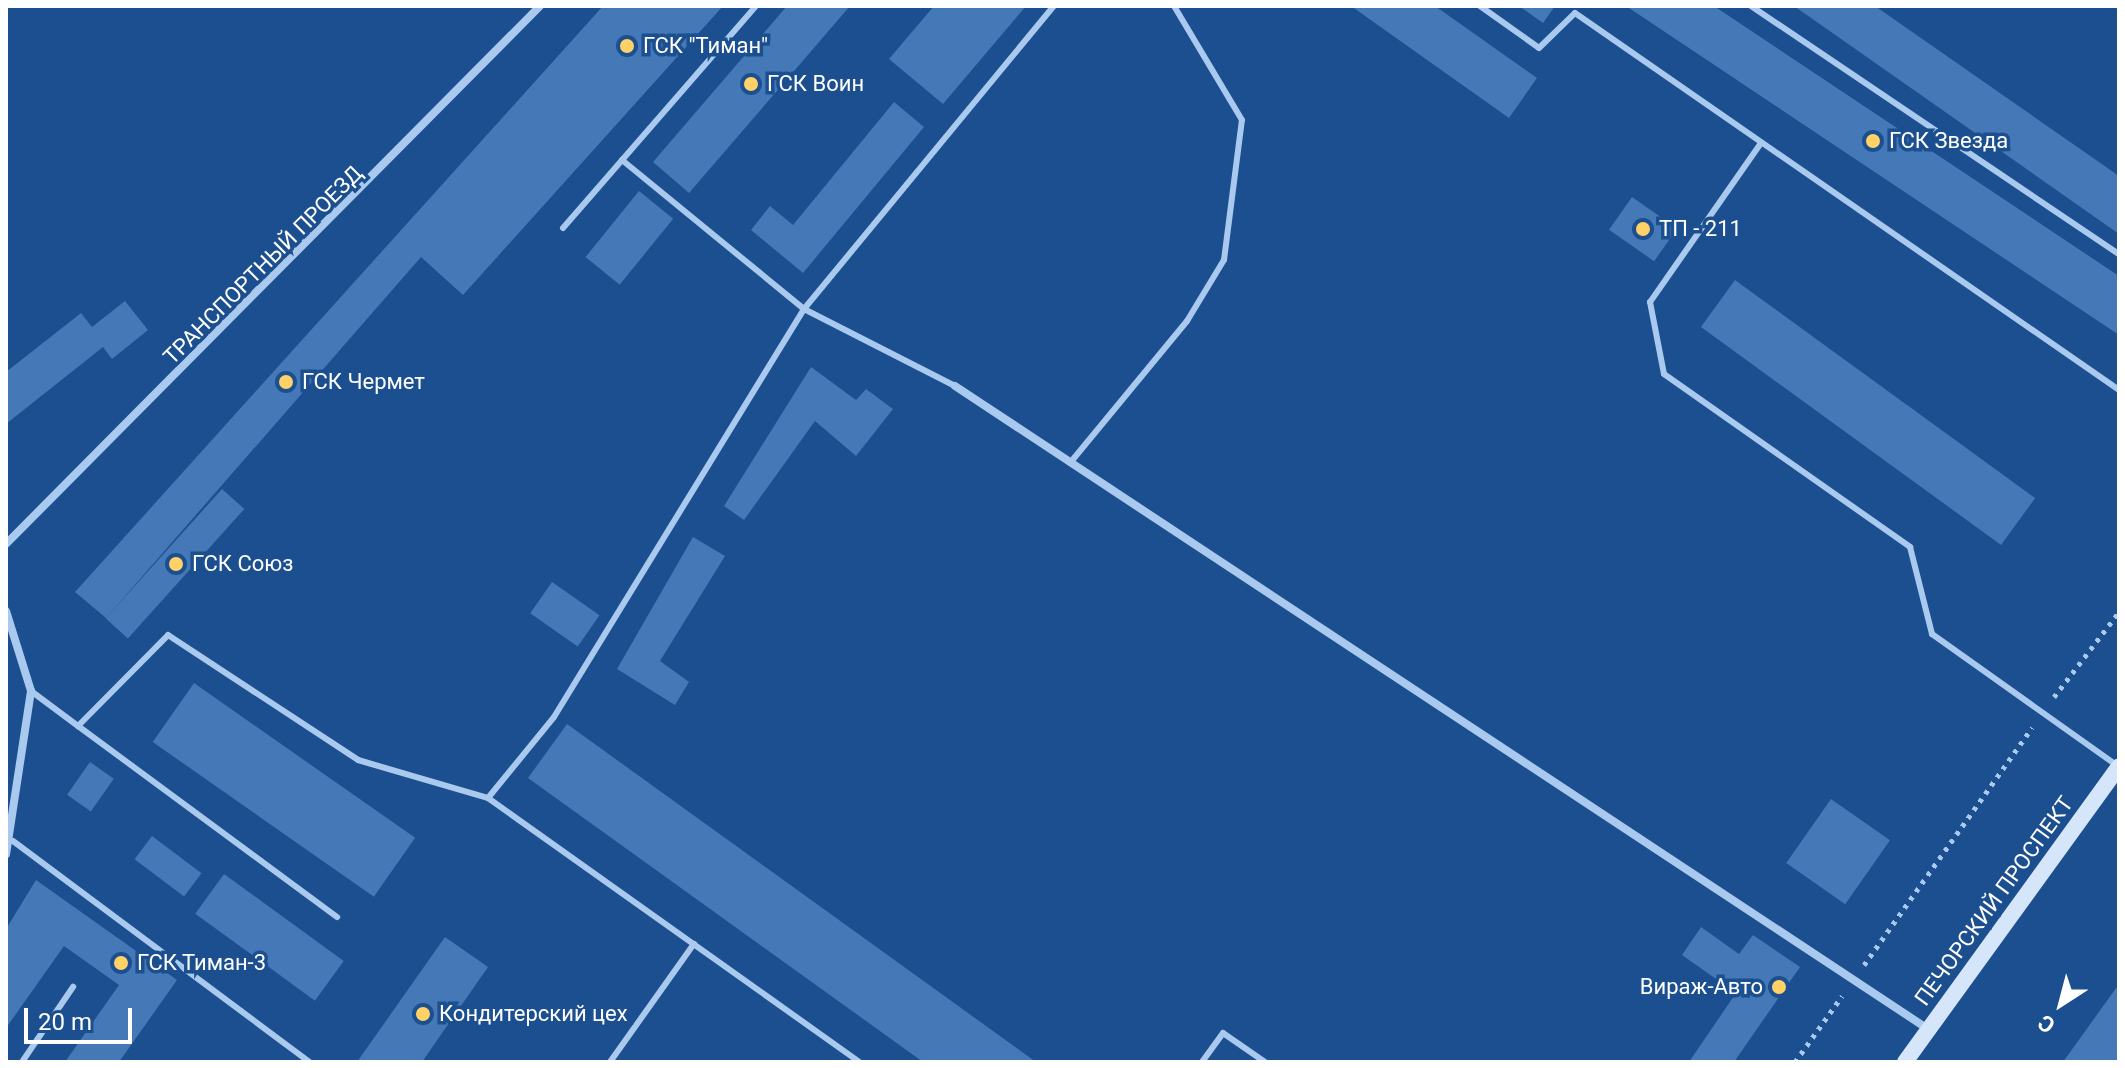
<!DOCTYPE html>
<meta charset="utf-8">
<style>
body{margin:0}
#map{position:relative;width:2125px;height:1068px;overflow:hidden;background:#1b4f8f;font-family:Roboto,sans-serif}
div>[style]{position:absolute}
.building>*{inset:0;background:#4478b7;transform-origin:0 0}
.path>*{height:5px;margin-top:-2.5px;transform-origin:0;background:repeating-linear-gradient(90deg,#a9c9ee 0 4px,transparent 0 10px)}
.lane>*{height:6px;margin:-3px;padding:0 3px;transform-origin:3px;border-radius:3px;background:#a9c9ee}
.street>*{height:8px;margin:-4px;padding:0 4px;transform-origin:4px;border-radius:4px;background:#a9c9ee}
.secondary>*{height:16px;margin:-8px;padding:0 8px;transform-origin:8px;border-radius:8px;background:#d6e6fa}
.dots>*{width:22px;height:22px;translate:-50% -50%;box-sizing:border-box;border:4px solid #1b4f8f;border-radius:50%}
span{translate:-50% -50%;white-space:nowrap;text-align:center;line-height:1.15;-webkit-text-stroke:7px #1b4f8f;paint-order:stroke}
.poi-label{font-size:22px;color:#fff}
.left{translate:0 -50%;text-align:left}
.right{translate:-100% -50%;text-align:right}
.street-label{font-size:22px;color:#fff}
.frame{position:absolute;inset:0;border:8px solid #fff;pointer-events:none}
.north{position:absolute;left:2021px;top:964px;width:80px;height:80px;-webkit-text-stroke:6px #1b4f8f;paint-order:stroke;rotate:216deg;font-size:22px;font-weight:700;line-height:32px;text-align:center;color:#fff}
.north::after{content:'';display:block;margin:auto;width:28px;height:36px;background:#fff;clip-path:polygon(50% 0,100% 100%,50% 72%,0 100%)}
.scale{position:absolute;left:24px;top:1008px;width:108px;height:36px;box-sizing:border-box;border:4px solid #fff;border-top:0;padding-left:10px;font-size:24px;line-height:28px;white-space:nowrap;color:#fff;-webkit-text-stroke:6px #1b4f8f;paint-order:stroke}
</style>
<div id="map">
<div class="building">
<i style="clip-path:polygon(603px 6px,723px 6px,463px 295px,421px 257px,106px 618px,75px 592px)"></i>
<i style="clip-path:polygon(787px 6px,850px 6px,689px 193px,653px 162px)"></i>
<i style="clip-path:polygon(934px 6px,1026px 6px,943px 104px,889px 59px)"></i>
<i style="clip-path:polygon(1351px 6px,1435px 6px,1537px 78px,1509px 118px)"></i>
<i style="clip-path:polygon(1519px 6px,1555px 6px,1543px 23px)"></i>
<i style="clip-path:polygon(1626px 6px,1714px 6px,2119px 276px,2119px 335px)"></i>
<i style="clip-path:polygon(1794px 6px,1875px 6px,2119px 176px,2119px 234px)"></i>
<i style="clip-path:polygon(894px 102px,924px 127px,803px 273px,751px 230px,770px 206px,793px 225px)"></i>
<i style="left:639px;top:191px;width:44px;height:85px;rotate:39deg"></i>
<i style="left:1632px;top:197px;width:55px;height:40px;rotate:35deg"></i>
<i style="left:1735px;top:280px;width:371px;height:58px;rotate:36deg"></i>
<i style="clip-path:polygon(125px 301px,148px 330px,112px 359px,103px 347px,6px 424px,6px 372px,81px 313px,92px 327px)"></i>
<i style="clip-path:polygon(811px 367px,856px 400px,866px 389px,893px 409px,856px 456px,815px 421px,744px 520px,724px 506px)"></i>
<i style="left:222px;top:489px;width:30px;height:174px;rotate:42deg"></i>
<i style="clip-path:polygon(693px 537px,725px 556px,660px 661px,689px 682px,675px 705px,617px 669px)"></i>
<i style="left:552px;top:582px;width:58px;height:38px;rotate:35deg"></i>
<i style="left:194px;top:683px;width:270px;height:72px;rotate:35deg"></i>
<i style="clip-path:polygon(567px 724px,1036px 1062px,923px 1062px,528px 778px)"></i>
<i style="left:90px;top:762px;width:29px;height:40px;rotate:35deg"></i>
<i style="left:1831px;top:799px;width:72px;height:78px;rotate:35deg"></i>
<i style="left:152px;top:836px;width:62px;height:29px;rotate:37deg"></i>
<i style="left:224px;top:874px;width:148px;height:49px;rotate:36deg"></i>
<i style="clip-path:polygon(36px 880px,177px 980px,119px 1062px,65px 1062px,119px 985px,64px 946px,6px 1028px,6px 929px)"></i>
<i style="clip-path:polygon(1701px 927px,1739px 954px,1753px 935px,1800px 967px,1734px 1062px,1689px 1062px,1736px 993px,1682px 955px)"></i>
<i style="clip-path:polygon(445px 937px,488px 967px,422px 1062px,357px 1062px)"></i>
<i style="clip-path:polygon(2119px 984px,2119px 1062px,2063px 1062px)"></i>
</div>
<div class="path">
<i style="left:2054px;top:697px;width:107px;rotate:-52.6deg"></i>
<i style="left:1864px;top:965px;width:291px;rotate:-54.7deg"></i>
<i style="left:1795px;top:1062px;width:81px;rotate:-54.5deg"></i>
</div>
<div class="lane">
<i style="left:1480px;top:6px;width:72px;rotate:35.4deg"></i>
<i style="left:1539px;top:48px;width:50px;rotate:-44.2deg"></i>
<i style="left:1575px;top:13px;width:662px;rotate:34.72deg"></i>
<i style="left:1751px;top:6px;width:444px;rotate:34deg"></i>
<i style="left:1761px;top:143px;width:194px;rotate:124.9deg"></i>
<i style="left:1650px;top:302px;width:73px;rotate:79deg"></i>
<i style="left:1664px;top:374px;width:301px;rotate:35.1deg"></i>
<i style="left:1910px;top:547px;width:90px;rotate:75.8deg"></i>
<i style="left:1932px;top:634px;width:226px;rotate:35.4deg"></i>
<i style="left:622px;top:160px;width:235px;rotate:39.3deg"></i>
<i style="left:804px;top:309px;width:169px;rotate:27deg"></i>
<i style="left:563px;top:228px;width:294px;rotate:-49deg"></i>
<i style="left:1070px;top:463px;width:184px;rotate:-50.5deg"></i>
<i style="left:1187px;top:321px;width:71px;rotate:-58.8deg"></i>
<i style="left:1224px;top:260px;width:141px;rotate:-82.7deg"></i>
<i style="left:1242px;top:120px;width:133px;rotate:-120.8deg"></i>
<i style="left:31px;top:691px;width:59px;rotate:36.7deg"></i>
<i style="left:78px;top:726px;width:128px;rotate:-45.3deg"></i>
<i style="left:168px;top:635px;width:227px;rotate:33.3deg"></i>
<i style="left:358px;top:760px;width:135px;rotate:16.3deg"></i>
<i style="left:488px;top:798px;width:104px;rotate:-50.8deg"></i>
<i style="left:554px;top:717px;width:479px;rotate:-58.5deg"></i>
<i style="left:804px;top:309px;width:393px;rotate:-50.5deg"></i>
<i style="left:78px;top:726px;width:322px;rotate:36.4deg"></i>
<i style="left:488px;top:798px;width:455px;rotate:35.4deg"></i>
<i style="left:13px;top:841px;width:370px;rotate:36.7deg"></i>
<i style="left:22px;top:1062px;width:91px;rotate:-55.8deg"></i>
<i style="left:610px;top:1062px;width:145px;rotate:-54.6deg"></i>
<i style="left:1202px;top:1062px;width:36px;rotate:-54deg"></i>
<i style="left:1223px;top:1033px;width:51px;rotate:34.6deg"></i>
</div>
<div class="street">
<i style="left:955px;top:386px;width:1166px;rotate:33.46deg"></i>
<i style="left:6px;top:544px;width:758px;rotate:-45.21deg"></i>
<i style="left:6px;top:611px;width:84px;rotate:72.6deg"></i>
<i style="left:31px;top:691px;width:165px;rotate:98.7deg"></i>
</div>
<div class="secondary">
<i style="left:1905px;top:1062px;width:365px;rotate:-54.1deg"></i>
</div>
<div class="dots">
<i style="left:627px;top:46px;background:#ffd166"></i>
<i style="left:751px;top:84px;background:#ffd166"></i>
<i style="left:1873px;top:141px;background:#ffd166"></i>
<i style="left:1643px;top:229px;background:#ffd166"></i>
<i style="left:286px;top:382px;background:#ffd166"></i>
<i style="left:176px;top:564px;background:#ffd166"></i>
<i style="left:121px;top:963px;background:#ffd166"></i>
<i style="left:1779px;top:987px;background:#ffd166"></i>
<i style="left:423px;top:1014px;background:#ffd166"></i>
</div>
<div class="poi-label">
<span class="left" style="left:643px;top:46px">ГСК "Тиман"</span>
<span class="left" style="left:767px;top:84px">ГСК Воин</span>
<span class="left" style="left:1889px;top:141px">ГСК Звезда</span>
<span class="left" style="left:1659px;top:229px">ТП - 211</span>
<span class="left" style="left:302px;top:382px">ГСК Чермет</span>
<span class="left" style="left:192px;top:564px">ГСК Союз</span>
<span class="left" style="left:137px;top:963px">ГСК Тиман-3</span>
<span class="right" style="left:1763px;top:987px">Вираж-Авто</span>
<span class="left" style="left:439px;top:1014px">Кондитерский цех</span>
</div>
<div class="street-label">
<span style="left:263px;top:265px;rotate:-45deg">ТРАНСПОРТНЫЙ ПРОЕЗД</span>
<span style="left:1994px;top:901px;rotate:-54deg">ПЕЧОРСКИЙ ПРОСПЕКТ</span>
</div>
<div class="frame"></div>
<div class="north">С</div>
<div class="scale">20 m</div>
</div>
